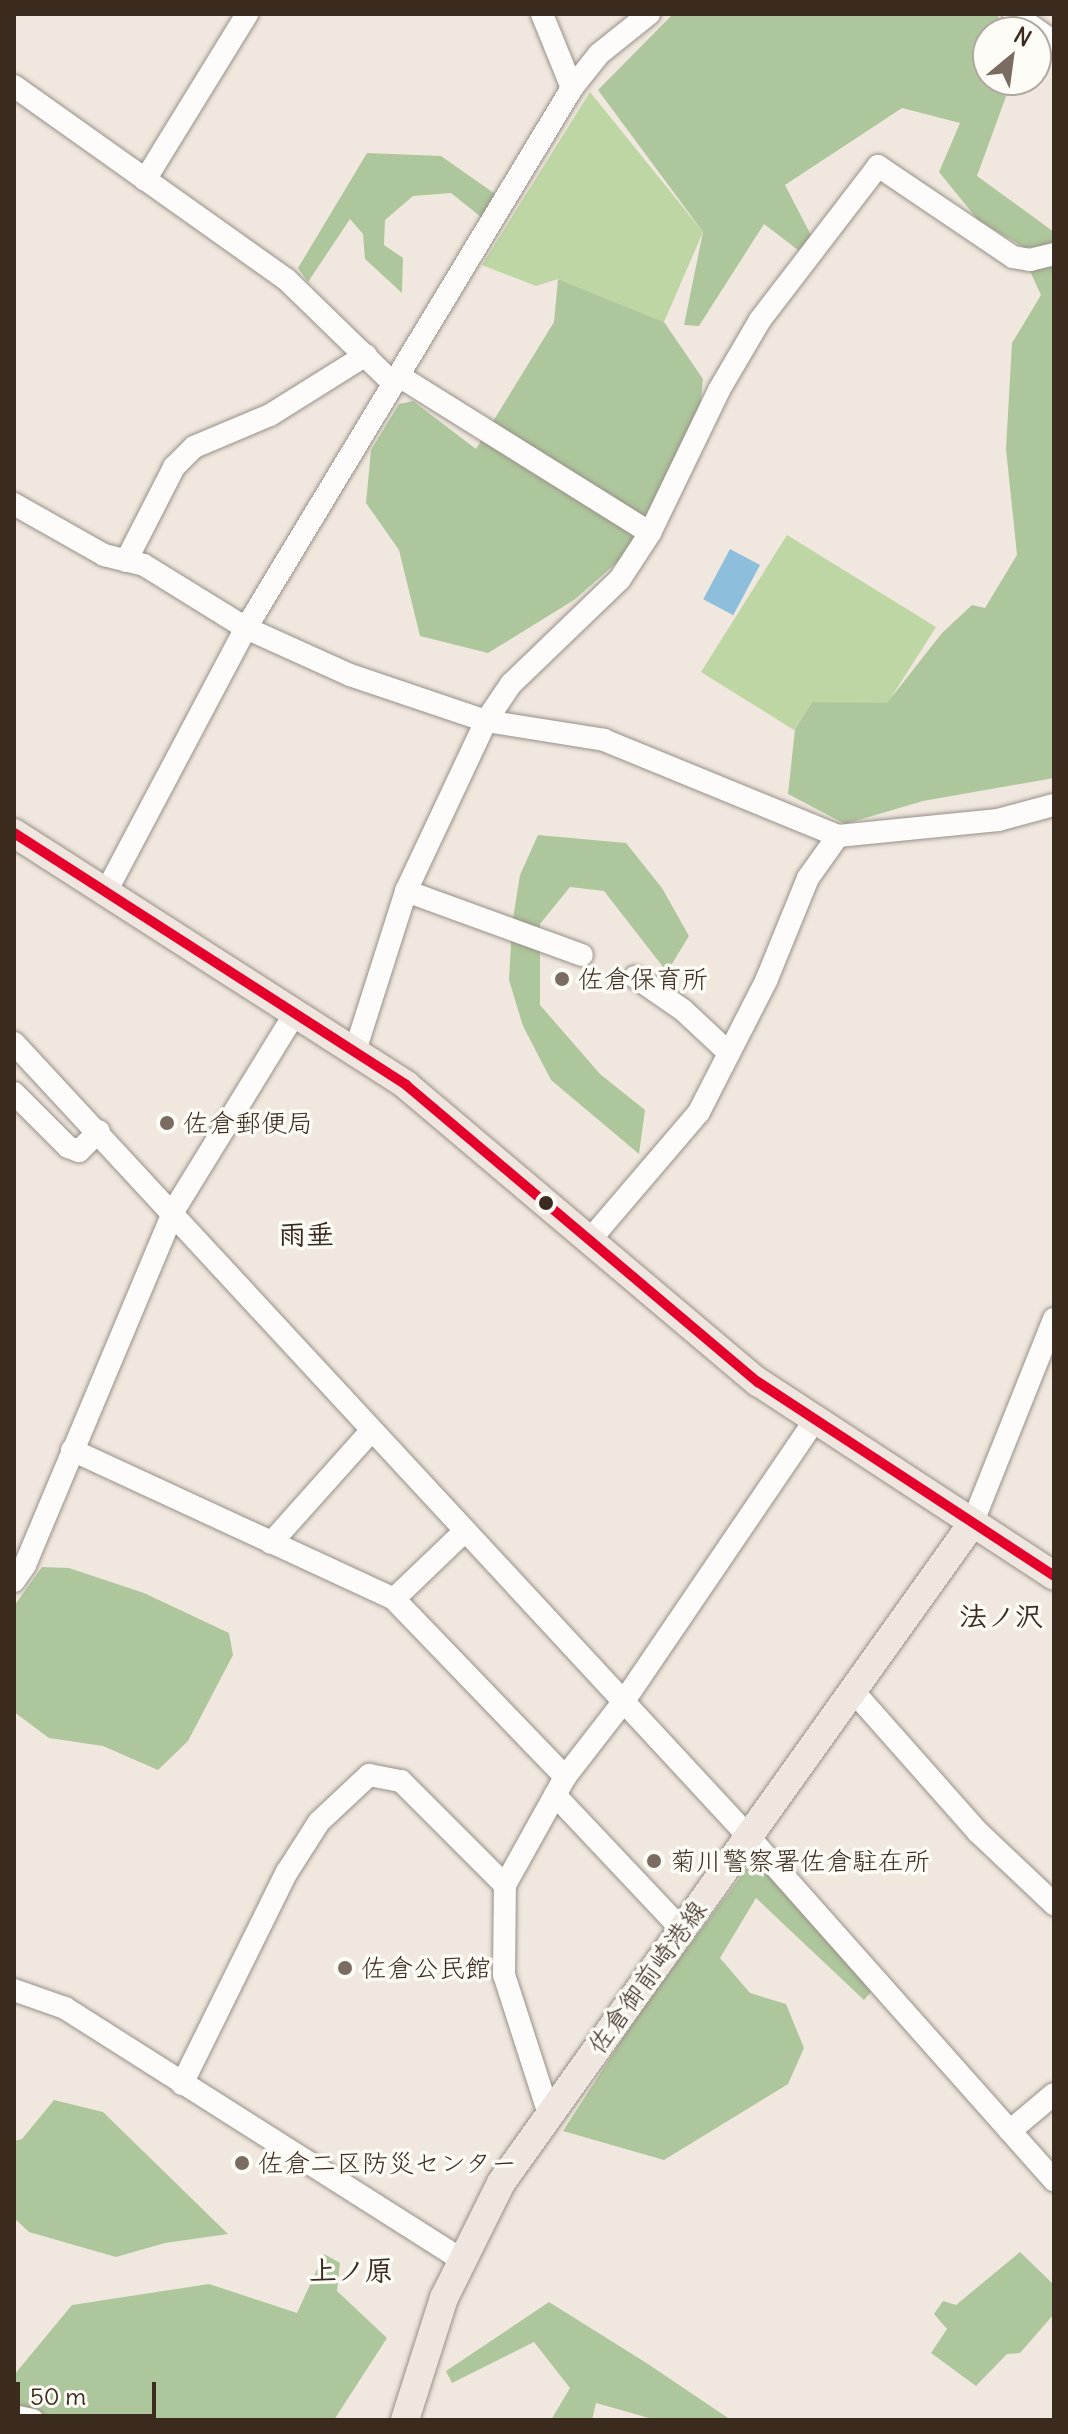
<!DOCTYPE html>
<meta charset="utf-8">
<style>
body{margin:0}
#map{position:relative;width:1068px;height:2434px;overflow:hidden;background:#f0e8de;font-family:Delius,"Klee One",sans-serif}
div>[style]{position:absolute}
.green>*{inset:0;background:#bed5a4}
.forest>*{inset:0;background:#aec69c}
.water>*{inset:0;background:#8dbfdd;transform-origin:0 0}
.roads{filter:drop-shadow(0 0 2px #979089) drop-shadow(0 0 2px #979089)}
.minor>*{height:22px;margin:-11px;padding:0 11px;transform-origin:11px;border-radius:11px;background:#fdfcfa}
.major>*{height:28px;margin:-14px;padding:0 14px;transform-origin:14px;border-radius:14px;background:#efe6df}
.bus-1>*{height:10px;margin:-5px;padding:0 5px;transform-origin:5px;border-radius:5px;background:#e4002b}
.dots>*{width:22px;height:22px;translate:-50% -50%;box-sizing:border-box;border:4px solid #fdfcf7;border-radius:50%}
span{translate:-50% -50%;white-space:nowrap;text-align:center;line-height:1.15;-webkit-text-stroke:7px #fdfcf7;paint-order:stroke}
.poi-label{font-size:26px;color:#3b2a1e}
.left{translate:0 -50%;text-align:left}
.street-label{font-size:26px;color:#3b2a1e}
.neighbourhood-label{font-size:28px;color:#3b2a1e;font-weight:700}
.frame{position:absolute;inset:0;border:16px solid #3b2a1e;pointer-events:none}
.north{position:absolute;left:972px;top:16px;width:80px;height:80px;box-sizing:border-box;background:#fdfcf7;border:2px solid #afa8a0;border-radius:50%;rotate:29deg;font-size:22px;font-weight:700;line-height:32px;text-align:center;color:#3b2a1e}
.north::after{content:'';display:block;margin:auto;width:28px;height:36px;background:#7a6c61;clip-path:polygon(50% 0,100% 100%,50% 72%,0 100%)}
.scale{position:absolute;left:16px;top:2382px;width:140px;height:36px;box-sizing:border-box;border:4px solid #3b2a1e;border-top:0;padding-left:10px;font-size:24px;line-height:28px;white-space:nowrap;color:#3b2a1e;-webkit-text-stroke:6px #fdfcf7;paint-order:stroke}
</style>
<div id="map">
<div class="green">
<i style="clip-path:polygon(590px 92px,703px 232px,664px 322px,558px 279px,536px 286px,482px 265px)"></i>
<i style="clip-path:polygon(787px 535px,936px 627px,887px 704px,812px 702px,794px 730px,701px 672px)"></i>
</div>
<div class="forest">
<i style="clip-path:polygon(673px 14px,996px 14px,1011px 32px,988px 32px,988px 80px,1012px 80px,977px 176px,1054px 232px,1054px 244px,1025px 248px,978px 220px,939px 172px,960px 123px,902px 108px,785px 185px,815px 243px,798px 250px,764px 224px,699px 326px,684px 325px,703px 232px,598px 90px)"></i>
<i style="clip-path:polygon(367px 153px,441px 156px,498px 196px,481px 217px,451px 193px,413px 196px,385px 220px,384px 245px,403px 258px,402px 293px,365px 259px,363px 234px,350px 219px,308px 282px,298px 268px)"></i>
<i style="clip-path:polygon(1054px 262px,1054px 778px,923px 801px,845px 824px,788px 794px,795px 729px,812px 702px,887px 703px,942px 633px,972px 605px,985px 608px,1017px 555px,1006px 449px,1012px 343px,1041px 295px,1029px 269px)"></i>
<i style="clip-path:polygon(558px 279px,664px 322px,703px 379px,700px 408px,629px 552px,574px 600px,488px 653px,420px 636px,399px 550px,366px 503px,371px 450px,399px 404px,413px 401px,476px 449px,554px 322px)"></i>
<i style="clip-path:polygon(538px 835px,626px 843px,662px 888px,689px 936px,667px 972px,604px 891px,570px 887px,540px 924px,540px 1005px,600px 1074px,645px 1110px,639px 1154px,551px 1080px,523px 1026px,509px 980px,512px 925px,520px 875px)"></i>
<i style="clip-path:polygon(42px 1567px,69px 1568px,144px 1593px,229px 1633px,233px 1655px,188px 1741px,158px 1770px,103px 1746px,49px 1738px,14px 1712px,14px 1606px)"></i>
<i style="clip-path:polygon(759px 1852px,876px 1986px,864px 2000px,756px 1898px,720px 1958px,750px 1993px,786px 2004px,804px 2048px,788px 2084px,664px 2160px,563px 2131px,641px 2010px)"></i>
<i style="clip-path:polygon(54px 2100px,103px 2112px,228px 2234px,165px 2243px,116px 2257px,29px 2232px,14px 2218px,14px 2141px,22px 2139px)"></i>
<i style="clip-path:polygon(1020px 2252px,1054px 2285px,1054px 2314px,1020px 2353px,1007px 2354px,976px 2386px,931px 2353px,947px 2329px,934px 2314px,943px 2301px,956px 2305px)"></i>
<i style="clip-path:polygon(324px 2254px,340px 2263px,337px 2291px,387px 2338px,334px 2420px,14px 2420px,14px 2375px,72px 2305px,209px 2284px,297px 2313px)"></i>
<i style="clip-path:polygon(549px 2302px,648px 2364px,731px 2420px,656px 2420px,596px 2403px,592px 2420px,551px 2420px,570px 2388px,534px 2342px,452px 2383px,446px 2371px)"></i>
</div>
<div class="water">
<i style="left:730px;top:549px;width:34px;height:57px;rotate:28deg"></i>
</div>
<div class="roads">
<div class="minor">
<i style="left:542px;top:14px;width:80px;rotate:67.9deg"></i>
<i style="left:1014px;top:14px;width:49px;rotate:35deg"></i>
<i style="left:14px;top:86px;width:335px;rotate:35.4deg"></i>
<i style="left:287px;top:280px;width:149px;rotate:44.2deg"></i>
<i style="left:145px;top:180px;width:195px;rotate:-58.4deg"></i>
<i style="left:399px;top:376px;width:296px;rotate:32deg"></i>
<i style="left:14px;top:504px;width:103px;rotate:29.5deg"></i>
<i style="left:104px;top:555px;width:41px;rotate:14deg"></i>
<i style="left:144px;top:565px;width:120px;rotate:31.7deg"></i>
<i style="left:246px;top:628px;width:114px;rotate:24.3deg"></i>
<i style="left:350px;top:675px;width:144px;rotate:18.7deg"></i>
<i style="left:486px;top:721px;width:120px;rotate:9.1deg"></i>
<i style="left:604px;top:740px;width:253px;rotate:22.3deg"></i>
<i style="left:838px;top:836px;width:161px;rotate:-5.7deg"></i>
<i style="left:998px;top:820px;width:58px;rotate:-15deg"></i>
<i style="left:126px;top:561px;width:106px;rotate:-62.9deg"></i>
<i style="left:174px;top:467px;width:28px;rotate:-45deg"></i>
<i style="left:194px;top:447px;width:82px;rotate:-22.8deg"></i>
<i style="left:270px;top:415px;width:113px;rotate:-32deg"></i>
<i style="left:406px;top:891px;width:187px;rotate:20deg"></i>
<i style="left:106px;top:892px;width:299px;rotate:-62.1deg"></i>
<i style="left:246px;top:628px;width:631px;rotate:-58.88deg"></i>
<i style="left:572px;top:88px;width:43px;rotate:-51.5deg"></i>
<i style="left:599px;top:54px;width:64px;rotate:-38.7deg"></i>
<i style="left:635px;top:977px;width:58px;rotate:34.5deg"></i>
<i style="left:683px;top:1010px;width:63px;rotate:43.1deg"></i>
<i style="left:14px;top:1043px;width:1083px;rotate:47.21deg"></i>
<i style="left:750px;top:1838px;width:458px;rotate:48.4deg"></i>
<i style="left:355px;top:1051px;width:168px;rotate:-72.3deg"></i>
<i style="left:406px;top:891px;width:188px;rotate:-64.8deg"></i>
<i style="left:486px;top:721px;width:45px;rotate:-56deg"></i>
<i style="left:511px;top:684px;width:151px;rotate:-43.9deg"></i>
<i style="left:620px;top:579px;width:55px;rotate:-56.9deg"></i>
<i style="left:650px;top:533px;width:159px;rotate:-64.2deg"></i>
<i style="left:719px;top:390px;width:81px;rotate:-59.6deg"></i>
<i style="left:760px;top:320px;width:194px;rotate:-52.5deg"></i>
<i style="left:878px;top:166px;width:163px;rotate:34deg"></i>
<i style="left:1013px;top:257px;width:17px;rotate:10deg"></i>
<i style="left:1030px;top:260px;width:25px;rotate:-14deg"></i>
<i style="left:14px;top:1093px;width:76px;rotate:45deg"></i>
<i style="left:68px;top:1147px;width:12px;rotate:20deg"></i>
<i style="left:79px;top:1151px;width:28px;rotate:-45deg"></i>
<i style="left:589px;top:1241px;width:170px;rotate:-49.5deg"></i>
<i style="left:699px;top:1112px;width:147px;rotate:-62.9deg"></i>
<i style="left:766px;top:981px;width:111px;rotate:-67.8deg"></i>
<i style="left:808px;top:878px;width:52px;rotate:-54.5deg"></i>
<i style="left:72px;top:1450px;width:355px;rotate:24.8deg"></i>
<i style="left:394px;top:1599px;width:247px;rotate:46.1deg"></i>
<i style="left:972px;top:1524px;width:221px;rotate:-68.2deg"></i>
<i style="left:271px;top:1543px;width:150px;rotate:-48.2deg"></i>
<i style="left:14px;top:1581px;width:19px;rotate:-55deg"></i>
<i style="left:25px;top:1565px;width:385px;rotate:-67.2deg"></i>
<i style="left:174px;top:1210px;width:233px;rotate:-58.4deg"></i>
<i style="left:394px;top:1599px;width:98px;rotate:-43.8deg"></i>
<i style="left:854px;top:1692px;width:187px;rotate:48.5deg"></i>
<i style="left:978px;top:1832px;width:105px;rotate:43.5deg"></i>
<i style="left:555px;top:1795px;width:185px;rotate:46.7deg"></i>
<i style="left:14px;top:1990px;width:54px;rotate:19.4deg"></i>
<i style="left:65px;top:2008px;width:468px;rotate:32.4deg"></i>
<i style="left:182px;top:2084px;width:237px;rotate:-63.7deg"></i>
<i style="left:287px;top:1872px;width:59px;rotate:-57.4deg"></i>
<i style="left:319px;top:1822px;width:69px;rotate:-43.2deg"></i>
<i style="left:369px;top:1775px;width:33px;rotate:11deg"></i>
<i style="left:401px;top:1781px;width:147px;rotate:45deg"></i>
<i style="left:548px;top:2111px;width:143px;rotate:-107.9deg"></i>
<i style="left:504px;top:1975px;width:90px;rotate:-89.4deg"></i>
<i style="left:505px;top:1885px;width:124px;rotate:-60.9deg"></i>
<i style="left:565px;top:1777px;width:96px;rotate:-52.2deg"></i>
<i style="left:624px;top:1701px;width:338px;rotate:-55.8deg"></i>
<i style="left:1010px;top:2131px;width:57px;rotate:-40.1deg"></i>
<i style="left:14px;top:2416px;width:19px;rotate:12deg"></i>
</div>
<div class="major">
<i style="left:14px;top:833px;width:466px;rotate:32.7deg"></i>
<i style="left:406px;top:1085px;width:461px;rotate:40.2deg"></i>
<i style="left:758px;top:1382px;width:354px;rotate:33.2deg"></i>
<i style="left:405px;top:2420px;width:128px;rotate:-72.3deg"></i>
<i style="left:444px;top:2298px;width:128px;rotate:-63.6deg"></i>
<i style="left:501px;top:2183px;width:810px;rotate:-54.45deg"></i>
</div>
</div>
<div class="bus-1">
<i style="left:14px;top:833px;width:466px;rotate:32.7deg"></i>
<i style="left:406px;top:1085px;width:461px;rotate:40.2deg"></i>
<i style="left:758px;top:1382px;width:354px;rotate:33.2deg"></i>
</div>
<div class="dots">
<i style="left:562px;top:979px;background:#7a6c61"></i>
<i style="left:167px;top:1123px;background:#7a6c61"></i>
<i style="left:546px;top:1203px;background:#3b2a1e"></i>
<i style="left:654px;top:1861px;background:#7a6c61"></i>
<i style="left:345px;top:1968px;background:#7a6c61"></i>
<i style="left:242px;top:2163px;background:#7a6c61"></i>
</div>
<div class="poi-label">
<span class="left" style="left:578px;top:979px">佐倉保育所</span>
<span class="left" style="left:183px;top:1123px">佐倉郵便局</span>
<span class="left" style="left:670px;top:1861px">菊川警察署佐倉駐在所</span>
<span class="left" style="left:361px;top:1968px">佐倉公民館</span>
<span class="left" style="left:258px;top:2163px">佐倉二区防災センター</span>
</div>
<div class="street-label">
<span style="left:647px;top:1977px;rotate:-54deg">佐倉御前崎港線</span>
</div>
<div class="neighbourhood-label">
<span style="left:306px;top:1234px">雨垂</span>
<span style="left:1001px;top:1616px">法ノ沢</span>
<span style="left:351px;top:2270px">上ノ原</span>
</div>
<div class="frame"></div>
<div class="north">N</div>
<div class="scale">50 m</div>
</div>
